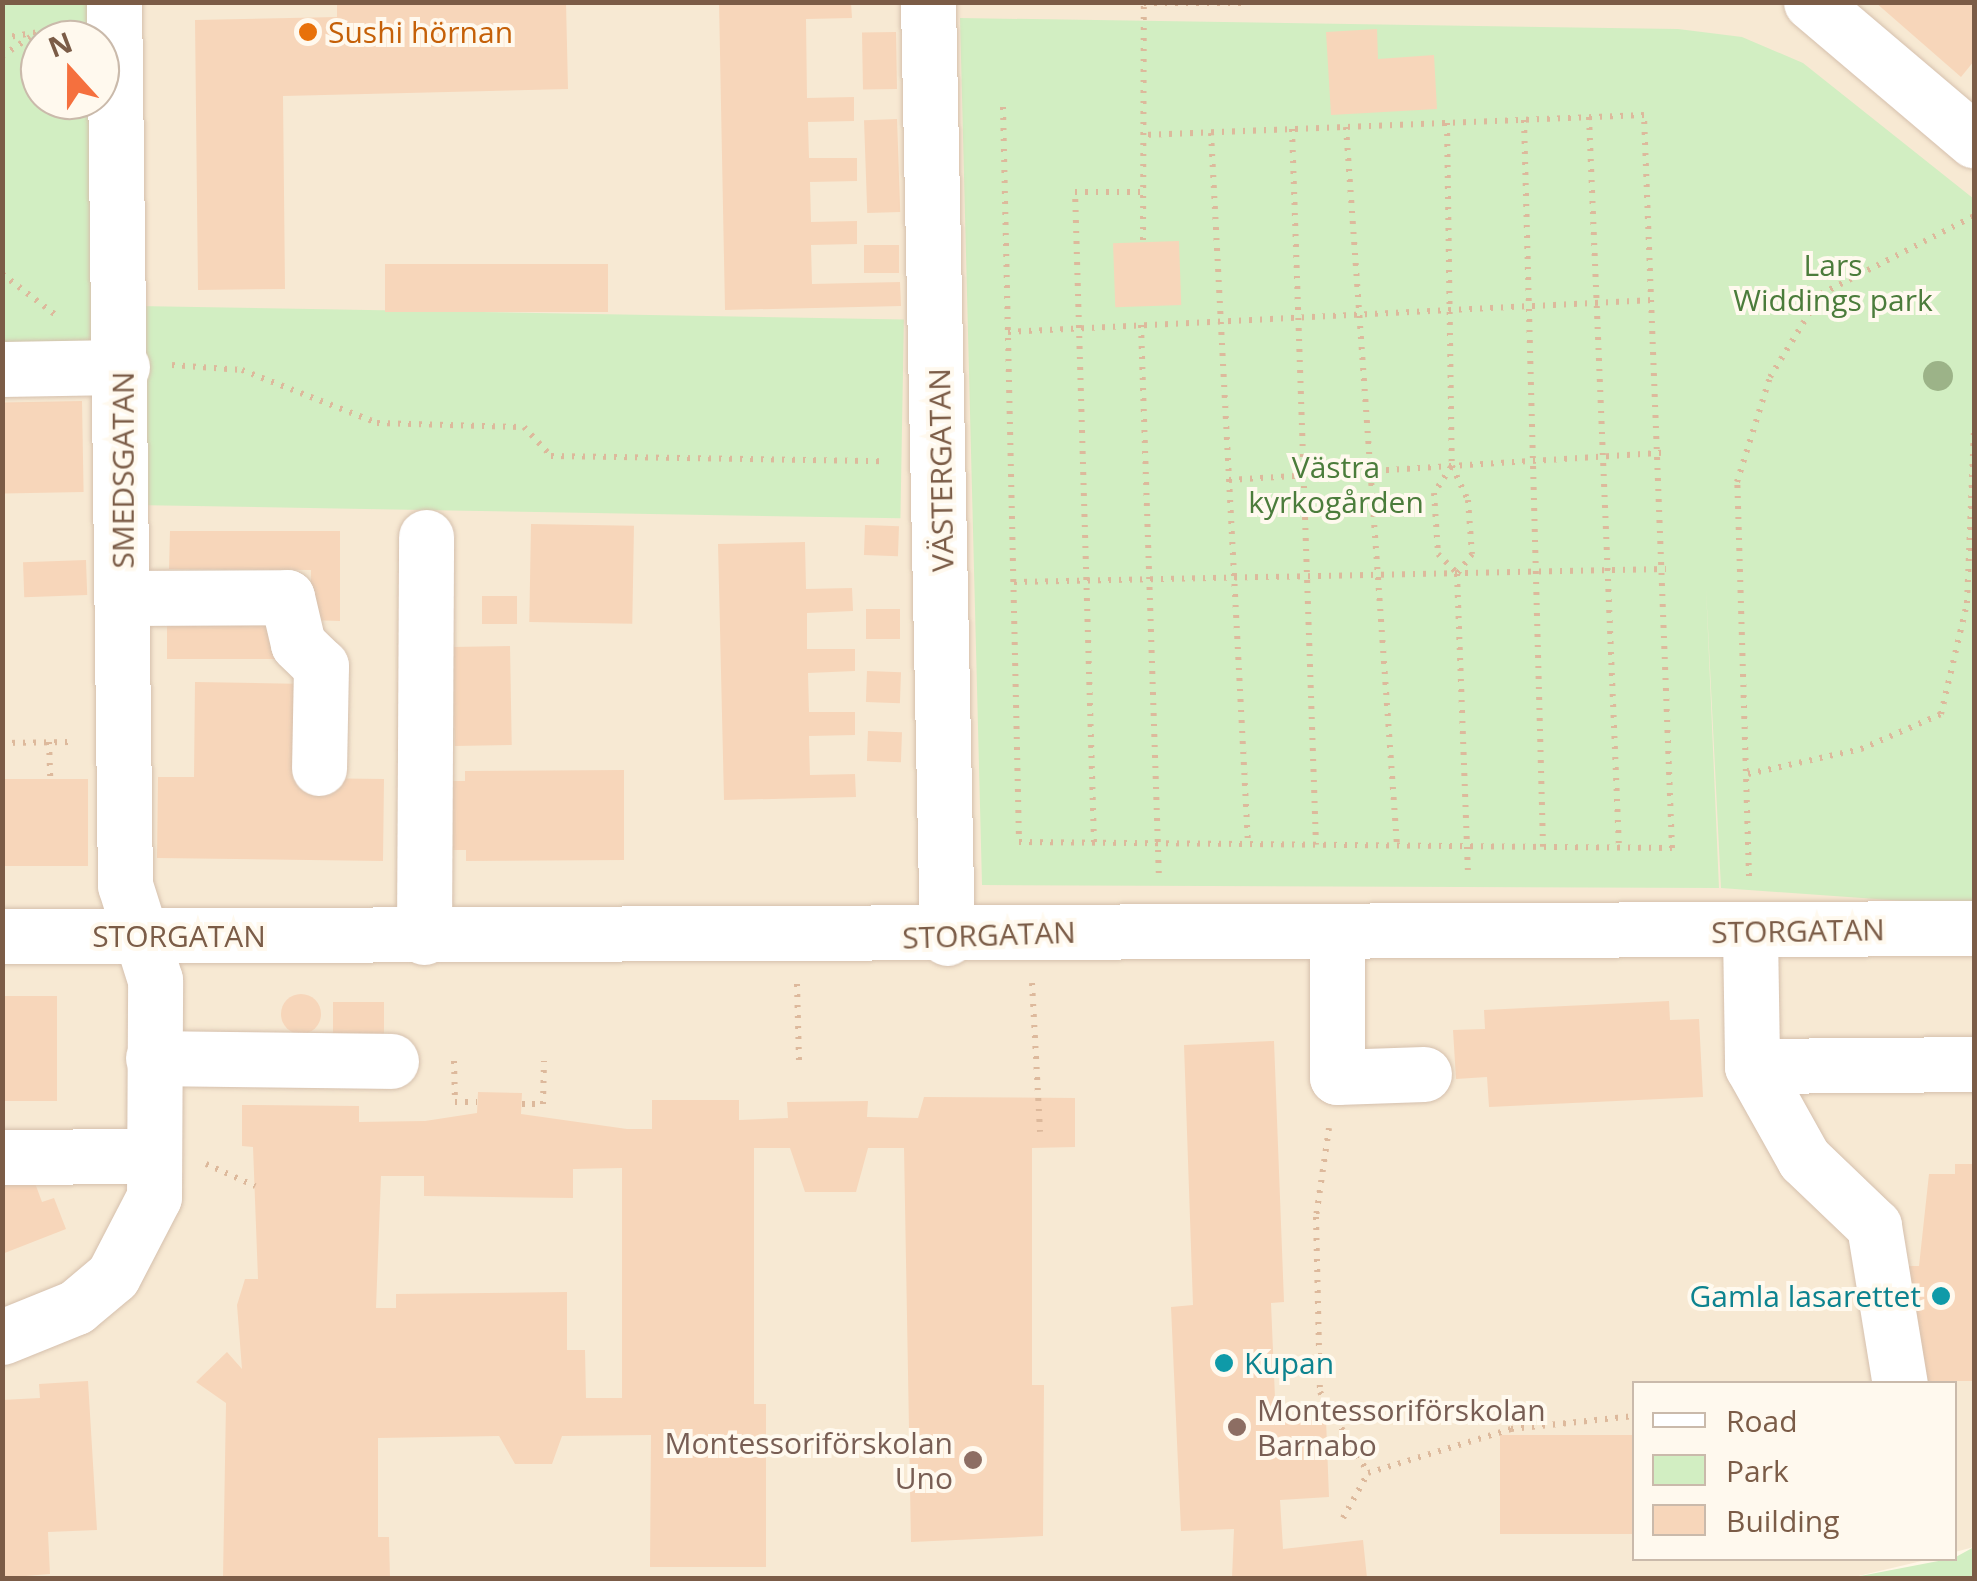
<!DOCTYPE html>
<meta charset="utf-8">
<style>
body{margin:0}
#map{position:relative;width:1977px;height:1581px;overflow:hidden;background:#fff6e6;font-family:"Open Sans",sans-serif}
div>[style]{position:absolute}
.residential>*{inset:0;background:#f7e9d3}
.green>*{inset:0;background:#d2eec2;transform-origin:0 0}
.building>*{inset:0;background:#f7d6ba;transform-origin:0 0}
.round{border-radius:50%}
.path>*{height:6px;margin-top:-3px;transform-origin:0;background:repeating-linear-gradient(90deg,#ddb99c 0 2.5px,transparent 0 10.5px)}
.roads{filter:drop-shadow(0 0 2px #d5c0ad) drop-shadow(0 0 2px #d5c0ad)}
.minor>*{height:55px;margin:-27.5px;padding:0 27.5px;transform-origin:27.5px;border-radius:27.5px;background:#fff}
.trees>*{width:30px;height:30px;margin:-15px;border-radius:50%;background:#9cb388}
.dots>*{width:28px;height:28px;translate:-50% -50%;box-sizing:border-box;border:5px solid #fff9ee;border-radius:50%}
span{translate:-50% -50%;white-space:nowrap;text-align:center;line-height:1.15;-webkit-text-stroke:8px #fff9ee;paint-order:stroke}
.food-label{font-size:30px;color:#c56008}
.left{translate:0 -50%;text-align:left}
.park-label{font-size:30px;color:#4b7c3b}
.street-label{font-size:30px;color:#7b5c47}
.culture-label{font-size:30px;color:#0d838f}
.right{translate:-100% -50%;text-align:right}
.education-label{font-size:30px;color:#785e54}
.frame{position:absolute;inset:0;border:5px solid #7b5c47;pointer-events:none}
.legend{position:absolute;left:1632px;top:1381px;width:325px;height:180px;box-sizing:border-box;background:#fff9ee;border:2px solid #cabaab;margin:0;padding:12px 18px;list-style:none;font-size:30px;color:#7b5c47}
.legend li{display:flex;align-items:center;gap:20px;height:50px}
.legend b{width:50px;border:2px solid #cabaab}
.north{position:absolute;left:20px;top:20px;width:100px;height:100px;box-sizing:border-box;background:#fff9ee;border:2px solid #cabaab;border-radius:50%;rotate:339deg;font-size:28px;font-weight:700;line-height:40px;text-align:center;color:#7b5c47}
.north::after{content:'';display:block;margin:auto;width:35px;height:45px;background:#f5703e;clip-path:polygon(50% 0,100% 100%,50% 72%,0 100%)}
</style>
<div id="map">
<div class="residential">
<i style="clip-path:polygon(evenodd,3px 3px,1974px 3px,1974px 1547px,1955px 1552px,1954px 1384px,1634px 1384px,1634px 1558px,1930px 1559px,1850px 1578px,3px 1578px,3px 3px,40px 40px,100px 40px,100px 100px,40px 100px,40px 40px)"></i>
</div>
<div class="green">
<i style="clip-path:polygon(2px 3px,90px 3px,90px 40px,40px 40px,40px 100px,90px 100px,91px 364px,3px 365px)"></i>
<i style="clip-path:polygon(960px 18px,1678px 29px,1742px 37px,1803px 63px,1974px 199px,1974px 906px,1721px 888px,1706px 588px,1719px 888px,982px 885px)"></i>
<i style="left:137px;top:306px;width:767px;height:199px;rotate:1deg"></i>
<i style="clip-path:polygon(1974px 1547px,1974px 1578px,1850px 1578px,1954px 1558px)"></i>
</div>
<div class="building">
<i style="clip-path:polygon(337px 2px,566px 2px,568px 89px,283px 96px,285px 289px,198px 290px,195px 20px,337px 17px)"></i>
<i style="clip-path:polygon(719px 2px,851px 2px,852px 18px,806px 19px,807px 98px,854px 97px,854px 121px,808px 122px,809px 158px,857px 158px,857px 181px,810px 182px,811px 222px,857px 221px,857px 244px,811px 245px,812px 284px,900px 282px,901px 306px,725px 310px)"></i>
<i style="clip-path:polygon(1875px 2px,1974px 2px,1974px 61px,1961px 77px)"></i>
<i style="clip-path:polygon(1377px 29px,1378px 59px,1434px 55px,1437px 109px,1331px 115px,1326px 32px)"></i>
<i style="left:896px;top:32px;width:57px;height:34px;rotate:89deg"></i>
<i style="left:897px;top:119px;width:93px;height:33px;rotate:88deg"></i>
<i style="left:1179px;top:241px;width:64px;height:66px;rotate:88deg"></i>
<i style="left:864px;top:245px;width:35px;height:28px"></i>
<i style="left:385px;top:264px;width:223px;height:48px"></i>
<i style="left:82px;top:401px;width:91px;height:80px;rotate:89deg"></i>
<i style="left:531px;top:524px;width:103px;height:98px;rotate:1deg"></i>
<i style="left:865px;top:525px;width:34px;height:30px;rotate:2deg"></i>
<i style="clip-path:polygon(170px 531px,340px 531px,340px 621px,310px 620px,311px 570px,169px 569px)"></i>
<i style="clip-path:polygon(805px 542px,806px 589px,852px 588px,853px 611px,807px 613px,807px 649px,855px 649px,855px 671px,808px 673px,809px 712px,855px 712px,855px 735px,809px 736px,810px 775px,855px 774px,856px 797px,724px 800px,718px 544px)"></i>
<i style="left:86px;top:560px;width:35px;height:63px;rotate:88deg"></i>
<i style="left:482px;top:596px;width:35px;height:28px"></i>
<i style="left:866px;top:609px;width:34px;height:30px"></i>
<i style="left:280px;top:621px;width:38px;height:113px;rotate:90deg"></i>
<i style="left:510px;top:646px;width:99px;height:57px;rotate:89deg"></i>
<i style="left:867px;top:671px;width:34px;height:31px;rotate:2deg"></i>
<i style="clip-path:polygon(195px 682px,307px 684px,306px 778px,384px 779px,383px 861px,157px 858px,158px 777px,194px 777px)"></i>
<i style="left:868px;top:731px;width:34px;height:30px;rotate:2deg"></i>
<i style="clip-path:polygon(624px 770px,624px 860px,466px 861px,466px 850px,447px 850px,446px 781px,465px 781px,465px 771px)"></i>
<i style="left:88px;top:779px;width:87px;height:86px;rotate:90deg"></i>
<i class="round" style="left:281px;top:994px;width:40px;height:40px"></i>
<i style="left:2px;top:996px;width:55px;height:105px"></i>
<i style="clip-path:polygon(1669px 1001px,1670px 1020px,1699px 1019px,1703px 1097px,1489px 1107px,1487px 1077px,1456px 1079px,1453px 1030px,1485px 1029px,1484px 1010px)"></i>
<i style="left:333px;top:1002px;width:51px;height:39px"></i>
<i style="clip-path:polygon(1274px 1041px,1284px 1302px,1271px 1303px,1276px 1422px,1326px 1419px,1329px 1497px,1280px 1500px,1283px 1549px,1363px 1540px,1367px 1578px,1232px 1578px,1234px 1529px,1181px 1531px,1171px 1307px,1193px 1305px,1184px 1045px)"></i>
<i style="clip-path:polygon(evenodd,478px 1092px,522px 1093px,521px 1114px,627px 1129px,652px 1129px,652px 1100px,739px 1100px,739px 1120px,788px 1118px,787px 1102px,868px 1101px,867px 1117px,918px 1118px,924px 1097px,1075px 1098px,1075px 1147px,1032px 1148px,1032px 1385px,1044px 1385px,1043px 1536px,911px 1542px,904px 1148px,868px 1148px,856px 1192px,805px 1192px,790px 1148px,754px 1148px,754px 1404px,766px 1404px,766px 1567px,650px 1567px,651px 1435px,562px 1436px,552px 1464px,515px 1464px,499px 1436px,378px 1438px,378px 1537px,389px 1537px,390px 1578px,223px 1578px,226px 1403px,196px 1382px,227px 1352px,242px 1369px,237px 1305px,245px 1279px,258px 1279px,253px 1147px,242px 1146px,242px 1105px,359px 1106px,359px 1122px,425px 1121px,477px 1113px,478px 1092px,622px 1168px,622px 1398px,586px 1398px,585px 1350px,567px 1350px,567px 1292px,396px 1294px,396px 1308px,376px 1308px,381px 1176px,424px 1176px,424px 1196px,573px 1198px,573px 1169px,622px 1168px)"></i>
<i style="clip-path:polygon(1955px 1164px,1974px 1164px,1974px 1381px,1919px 1381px,1908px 1266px,1919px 1266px,1929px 1174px,1955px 1174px)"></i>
<i style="clip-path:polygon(32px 1175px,42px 1202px,54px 1198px,66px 1229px,2px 1254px,2px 1186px)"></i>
<i style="clip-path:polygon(88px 1381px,97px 1530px,48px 1532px,50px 1574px,2px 1578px,2px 1400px,40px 1398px,39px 1384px)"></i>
<i style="left:1634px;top:1435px;width:99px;height:134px;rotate:90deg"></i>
</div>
<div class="path">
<i style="left:2px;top:38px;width:63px;rotate:-9.2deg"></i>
<i style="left:2px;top:56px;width:34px;rotate:-34deg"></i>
<i style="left:1003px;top:107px;width:735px;rotate:88.75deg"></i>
<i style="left:1019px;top:842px;width:653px;rotate:0.53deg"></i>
<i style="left:1672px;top:848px;width:734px;rotate:-92.19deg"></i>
<i style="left:1644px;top:115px;width:501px;rotate:177.71deg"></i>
<i style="left:1589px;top:117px;width:731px;rotate:87.65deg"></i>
<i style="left:1524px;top:120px;width:727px;rotate:88.5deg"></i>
<i style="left:1447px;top:123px;width:343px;rotate:89.2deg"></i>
<i style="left:1452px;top:466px;width:38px;rotate:65deg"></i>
<i style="left:1468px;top:500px;width:54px;rotate:85.8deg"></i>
<i style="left:1472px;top:554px;width:25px;rotate:127deg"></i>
<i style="left:1457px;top:574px;width:304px;rotate:87.9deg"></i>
<i style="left:1346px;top:127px;width:720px;rotate:85.94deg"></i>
<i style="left:1292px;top:129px;width:716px;rotate:88.08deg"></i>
<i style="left:1211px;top:133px;width:712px;rotate:87.02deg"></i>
<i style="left:1143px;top:240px;width:237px;rotate:-89.8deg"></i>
<i style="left:1144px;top:3px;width:105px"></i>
<i style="left:2px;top:274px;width:69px;rotate:37.4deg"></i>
<i style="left:1141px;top:325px;width:554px;rotate:88.14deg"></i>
<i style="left:1008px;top:332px;width:646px;rotate:-2.84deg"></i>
<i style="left:172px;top:365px;width:70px;rotate:4.1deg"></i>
<i style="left:242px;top:370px;width:145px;rotate:21.4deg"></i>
<i style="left:377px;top:423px;width:147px;rotate:1.6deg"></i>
<i style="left:524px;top:427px;width:40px;rotate:47deg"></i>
<i style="left:551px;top:456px;width:334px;rotate:0.9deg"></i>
<i style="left:1451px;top:467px;width:31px;rotate:123deg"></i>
<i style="left:1434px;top:493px;width:61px;rotate:86.2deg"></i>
<i style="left:1438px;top:554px;width:25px;rotate:45deg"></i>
<i style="left:1229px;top:480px;width:434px;rotate:-3.6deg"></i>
<i style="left:1014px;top:582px;width:652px;rotate:-1.14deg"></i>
<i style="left:49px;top:742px;width:38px;rotate:88deg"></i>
<i style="left:2px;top:743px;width:69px;rotate:-0.8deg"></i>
<i style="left:1748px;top:774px;width:116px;rotate:-12.5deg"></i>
<i style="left:1861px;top:749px;width:87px;rotate:-23.6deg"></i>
<i style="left:1941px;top:714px;width:114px;rotate:-76.8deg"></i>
<i style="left:1967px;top:603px;width:178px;rotate:-87.7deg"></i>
<i style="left:1094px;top:842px;width:650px;rotate:-91.67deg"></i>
<i style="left:1075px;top:192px;width:68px"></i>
<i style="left:1749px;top:876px;width:394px;rotate:-91.7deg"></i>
<i style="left:1737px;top:482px;width:110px;rotate:-72.6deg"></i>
<i style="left:1770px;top:377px;width:97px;rotate:-58.4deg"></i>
<i style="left:1821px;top:294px;width:172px;rotate:-27deg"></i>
<i style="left:1032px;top:983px;width:149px;rotate:86.9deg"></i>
<i style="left:797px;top:984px;width:79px;rotate:88.5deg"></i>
<i style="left:454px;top:1061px;width:41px;rotate:88.6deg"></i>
<i style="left:455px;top:1102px;width:22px"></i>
<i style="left:522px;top:1104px;width:21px"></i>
<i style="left:543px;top:1104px;width:43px;rotate:-88.7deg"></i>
<i style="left:1329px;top:1128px;width:90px;rotate:98.3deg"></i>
<i style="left:1316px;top:1217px;width:175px;rotate:88.7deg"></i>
<i style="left:1320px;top:1392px;width:94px;rotate:59.3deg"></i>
<i style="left:206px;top:1164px;width:54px;rotate:24.2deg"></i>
<i style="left:1343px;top:1518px;width:51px;rotate:-60.9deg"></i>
<i style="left:1368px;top:1473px;width:150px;rotate:-17.1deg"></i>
<i style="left:1511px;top:1429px;width:124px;rotate:-6deg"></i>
</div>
<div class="roads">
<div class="minor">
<i style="left:928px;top:2px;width:936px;rotate:88.84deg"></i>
<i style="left:1811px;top:2px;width:214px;rotate:40.3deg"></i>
<i style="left:2px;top:369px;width:120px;rotate:-1deg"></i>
<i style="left:123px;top:598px;width:164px;rotate:-0.3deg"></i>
<i style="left:287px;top:597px;width:48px;rotate:76.8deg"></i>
<i style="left:298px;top:644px;width:32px;rotate:44deg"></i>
<i style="left:321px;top:666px;width:102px;rotate:91.1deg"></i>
<i style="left:1337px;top:932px;width:145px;rotate:90deg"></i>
<i style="left:1337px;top:1077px;width:87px;rotate:-2deg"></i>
<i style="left:1750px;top:932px;width:134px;rotate:89.1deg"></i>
<i style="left:1752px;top:1066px;width:222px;rotate:-0.5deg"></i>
<i style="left:2px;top:936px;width:1972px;rotate:-0.23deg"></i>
<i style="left:424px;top:937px;width:400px;rotate:-89.7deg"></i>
<i style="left:153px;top:1058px;width:238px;rotate:0.7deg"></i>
<i style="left:1752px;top:1066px;width:107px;rotate:60.8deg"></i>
<i style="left:1804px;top:1159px;width:97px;rotate:43.7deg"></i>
<i style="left:1874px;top:1226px;width:160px;rotate:80.7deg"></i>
<i style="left:2px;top:1157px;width:151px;rotate:-0.4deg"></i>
<i style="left:2px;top:1337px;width:80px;rotate:-22.1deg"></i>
<i style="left:76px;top:1307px;width:48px;rotate:-40deg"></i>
<i style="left:113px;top:1276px;width:89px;rotate:-62.6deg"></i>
<i style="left:154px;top:1197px;width:217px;rotate:-89.7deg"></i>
<i style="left:155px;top:980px;width:100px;rotate:-107.5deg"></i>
<i style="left:125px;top:885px;width:883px;rotate:-90.71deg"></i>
</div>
</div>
<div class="trees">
<i style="left:1938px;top:376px"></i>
</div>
<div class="dots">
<i style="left:308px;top:32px;background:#e8710a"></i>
<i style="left:1941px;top:1296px;background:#0f9aa8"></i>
<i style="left:1224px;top:1363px;background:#0f9aa8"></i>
<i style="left:1237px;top:1427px;background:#8d6e63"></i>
<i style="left:973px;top:1460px;background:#8d6e63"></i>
</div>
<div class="food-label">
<span class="left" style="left:328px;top:32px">Sushi hörnan</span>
</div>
<div class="park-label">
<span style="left:1833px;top:282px">Lars<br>Widdings park</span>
<span style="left:1336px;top:484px">Västra<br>kyrkogården</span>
</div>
<div class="street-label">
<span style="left:123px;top:470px;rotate:-90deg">SMEDSGATAN</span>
<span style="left:941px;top:470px;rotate:-91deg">VÄSTERGATAN</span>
<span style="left:1798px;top:931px;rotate:-1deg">STORGATAN</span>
<span style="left:989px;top:935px;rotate:-2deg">STORGATAN</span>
<span style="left:179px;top:936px">STORGATAN</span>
</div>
<div class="culture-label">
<span class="right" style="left:1921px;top:1296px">Gamla lasarettet</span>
<span class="left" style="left:1244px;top:1363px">Kupan</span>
</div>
<div class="education-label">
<span class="left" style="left:1257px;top:1427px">Montessoriförskolan<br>Barnabo</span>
<span class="right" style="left:953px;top:1460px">Montessoriförskolan<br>Uno</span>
</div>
<div class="frame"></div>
<ul class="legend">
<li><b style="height:12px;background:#fff"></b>Road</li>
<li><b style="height:28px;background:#d2eec2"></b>Park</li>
<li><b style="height:28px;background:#f7d6ba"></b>Building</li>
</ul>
<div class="north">N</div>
</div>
